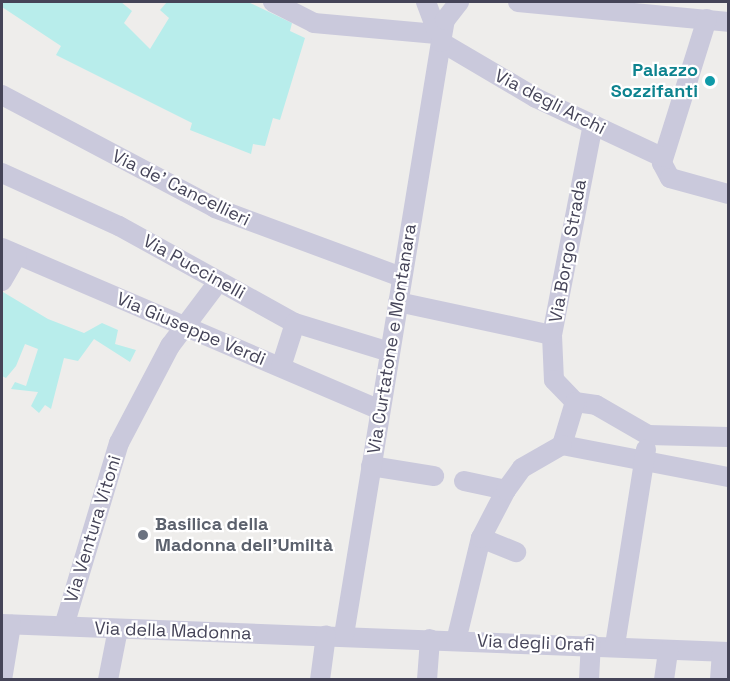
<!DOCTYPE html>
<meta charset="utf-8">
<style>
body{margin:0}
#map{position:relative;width:730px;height:681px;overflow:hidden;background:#eeedeb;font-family:"Space Grotesk",sans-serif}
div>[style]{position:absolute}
.green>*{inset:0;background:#b8edeb}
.street>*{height:20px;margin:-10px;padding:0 10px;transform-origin:10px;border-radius:10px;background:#cac9dc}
.dots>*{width:16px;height:16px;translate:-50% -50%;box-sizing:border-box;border:3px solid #fff;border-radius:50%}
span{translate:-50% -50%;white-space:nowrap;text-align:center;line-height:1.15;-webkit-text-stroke:4.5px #fff;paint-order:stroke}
.culture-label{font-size:18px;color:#0d838f;font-weight:700}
.right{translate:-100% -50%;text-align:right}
.street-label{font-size:18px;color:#454458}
.worship-label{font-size:18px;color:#5b616d;font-weight:700}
.left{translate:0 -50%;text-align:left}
.frame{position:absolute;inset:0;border:3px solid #454458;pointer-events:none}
</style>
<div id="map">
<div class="green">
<i style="clip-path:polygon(3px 2px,121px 2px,132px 11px,124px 23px,150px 49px,169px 18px,160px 10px,167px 2px,248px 2px,292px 23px,290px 31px,305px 38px,280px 120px,273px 118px,265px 146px,253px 144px,251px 154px,190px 130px,192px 123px,56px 55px,61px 46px,2px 7px)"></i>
<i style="clip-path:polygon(3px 292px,48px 319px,84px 333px,102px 323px,118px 330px,115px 344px,136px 350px,130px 362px,94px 339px,78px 361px,64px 358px,51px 409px,45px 405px,39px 413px,31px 406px,38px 392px,11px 389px,15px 382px,26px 386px,38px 349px,25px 344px,16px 366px,6px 378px,2px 376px)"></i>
</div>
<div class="street">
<i style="left:273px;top:2px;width:46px;rotate:27.1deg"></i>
<i style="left:314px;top:23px;width:123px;rotate:5.1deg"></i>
<i style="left:426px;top:2px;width:43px;rotate:69.4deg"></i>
<i style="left:518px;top:2px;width:211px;rotate:5.4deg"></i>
<i style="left:707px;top:19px;width:151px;rotate:107.4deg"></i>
<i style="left:662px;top:163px;width:17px;rotate:62deg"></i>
<i style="left:670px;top:178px;width:60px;rotate:15.4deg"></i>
<i style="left:441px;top:42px;width:110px;rotate:30.5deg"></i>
<i style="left:536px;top:98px;width:139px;rotate:25.1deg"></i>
<i style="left:2px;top:95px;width:241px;rotate:27.9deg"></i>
<i style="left:215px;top:208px;width:199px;rotate:20.3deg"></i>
<i style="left:593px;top:124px;width:215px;rotate:101deg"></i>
<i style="left:552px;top:335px;width:45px;rotate:87.5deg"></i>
<i style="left:554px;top:380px;width:30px;rotate:46deg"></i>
<i style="left:575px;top:402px;width:21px;rotate:8deg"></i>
<i style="left:596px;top:405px;width:60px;rotate:30deg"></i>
<i style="left:648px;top:435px;width:80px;rotate:1.4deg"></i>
<i style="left:2px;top:173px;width:128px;rotate:24.4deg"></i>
<i style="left:119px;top:226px;width:201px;rotate:28.9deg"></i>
<i style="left:295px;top:323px;width:99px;rotate:17deg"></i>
<i style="left:2px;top:248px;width:411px;rotate:23.2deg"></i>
<i style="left:2px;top:281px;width:30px;rotate:-60deg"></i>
<i style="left:398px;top:302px;width:157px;rotate:12.1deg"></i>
<i style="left:281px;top:367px;width:46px;rotate:-72.3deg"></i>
<i style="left:575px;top:402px;width:45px;rotate:106.8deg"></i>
<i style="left:562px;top:445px;width:169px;rotate:10.9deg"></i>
<i style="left:371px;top:466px;width:64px;rotate:9deg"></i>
<i style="left:464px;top:481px;width:43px;rotate:12.1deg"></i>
<i style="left:481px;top:538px;width:38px;rotate:22deg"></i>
<i style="left:2px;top:624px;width:727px;rotate:2.21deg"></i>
<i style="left:64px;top:626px;width:191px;rotate:-73.3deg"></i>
<i style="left:119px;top:443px;width:110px;rotate:-62.3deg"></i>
<i style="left:170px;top:346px;width:81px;rotate:-53deg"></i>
<i style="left:344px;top:635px;width:601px;rotate:-80.71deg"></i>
<i style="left:441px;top:42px;width:22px;rotate:-80deg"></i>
<i style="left:445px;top:20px;width:23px;rotate:-52deg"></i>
<i style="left:456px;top:641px;width:106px;rotate:-76.4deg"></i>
<i style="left:481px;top:538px;width:54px;rotate:-62.5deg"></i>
<i style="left:506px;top:490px;width:27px;rotate:-54deg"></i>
<i style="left:522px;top:468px;width:46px;rotate:-29.9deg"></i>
<i style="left:615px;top:645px;width:198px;rotate:-81deg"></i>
<i style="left:2px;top:680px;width:56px;rotate:-80.7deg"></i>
<i style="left:108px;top:680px;width:52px;rotate:-78.9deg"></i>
<i style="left:320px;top:680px;width:45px;rotate:-82.4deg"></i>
<i style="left:427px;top:680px;width:41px;rotate:-85.8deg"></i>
<i style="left:589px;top:680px;width:36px;rotate:-87deg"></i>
<i style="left:664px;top:680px;width:30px;rotate:-82deg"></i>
<i style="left:720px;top:680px;width:27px;rotate:-86deg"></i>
</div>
<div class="dots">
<i style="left:710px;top:81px;background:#0f9aa8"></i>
<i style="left:143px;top:535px;background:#6b7280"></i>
</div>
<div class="culture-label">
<span class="right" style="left:698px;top:81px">Palazzo<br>Sozzifanti</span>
</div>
<div class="street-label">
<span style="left:550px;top:102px;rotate:27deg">Via degli Archi</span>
<span style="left:181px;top:188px;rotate:26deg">Via de' Cancellieri</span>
<span style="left:568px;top:251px;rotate:-80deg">Via Borgo Strada</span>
<span style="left:194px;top:267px;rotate:29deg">Via Puccinelli</span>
<span style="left:191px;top:329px;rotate:23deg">Via Giuseppe Verdi</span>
<span style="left:392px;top:339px;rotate:-81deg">Via Curtatone e Montanara</span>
<span style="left:93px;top:529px;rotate:-73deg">Via Ventura Vitoni</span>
<span style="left:173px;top:631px;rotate:2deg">Via della Madonna</span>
<span style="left:536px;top:643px;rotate:2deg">Via degli Orafi</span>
</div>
<div class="worship-label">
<span class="left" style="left:155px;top:535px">Basilica della<br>Madonna dell'Umiltà</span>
</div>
<div class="frame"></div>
</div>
